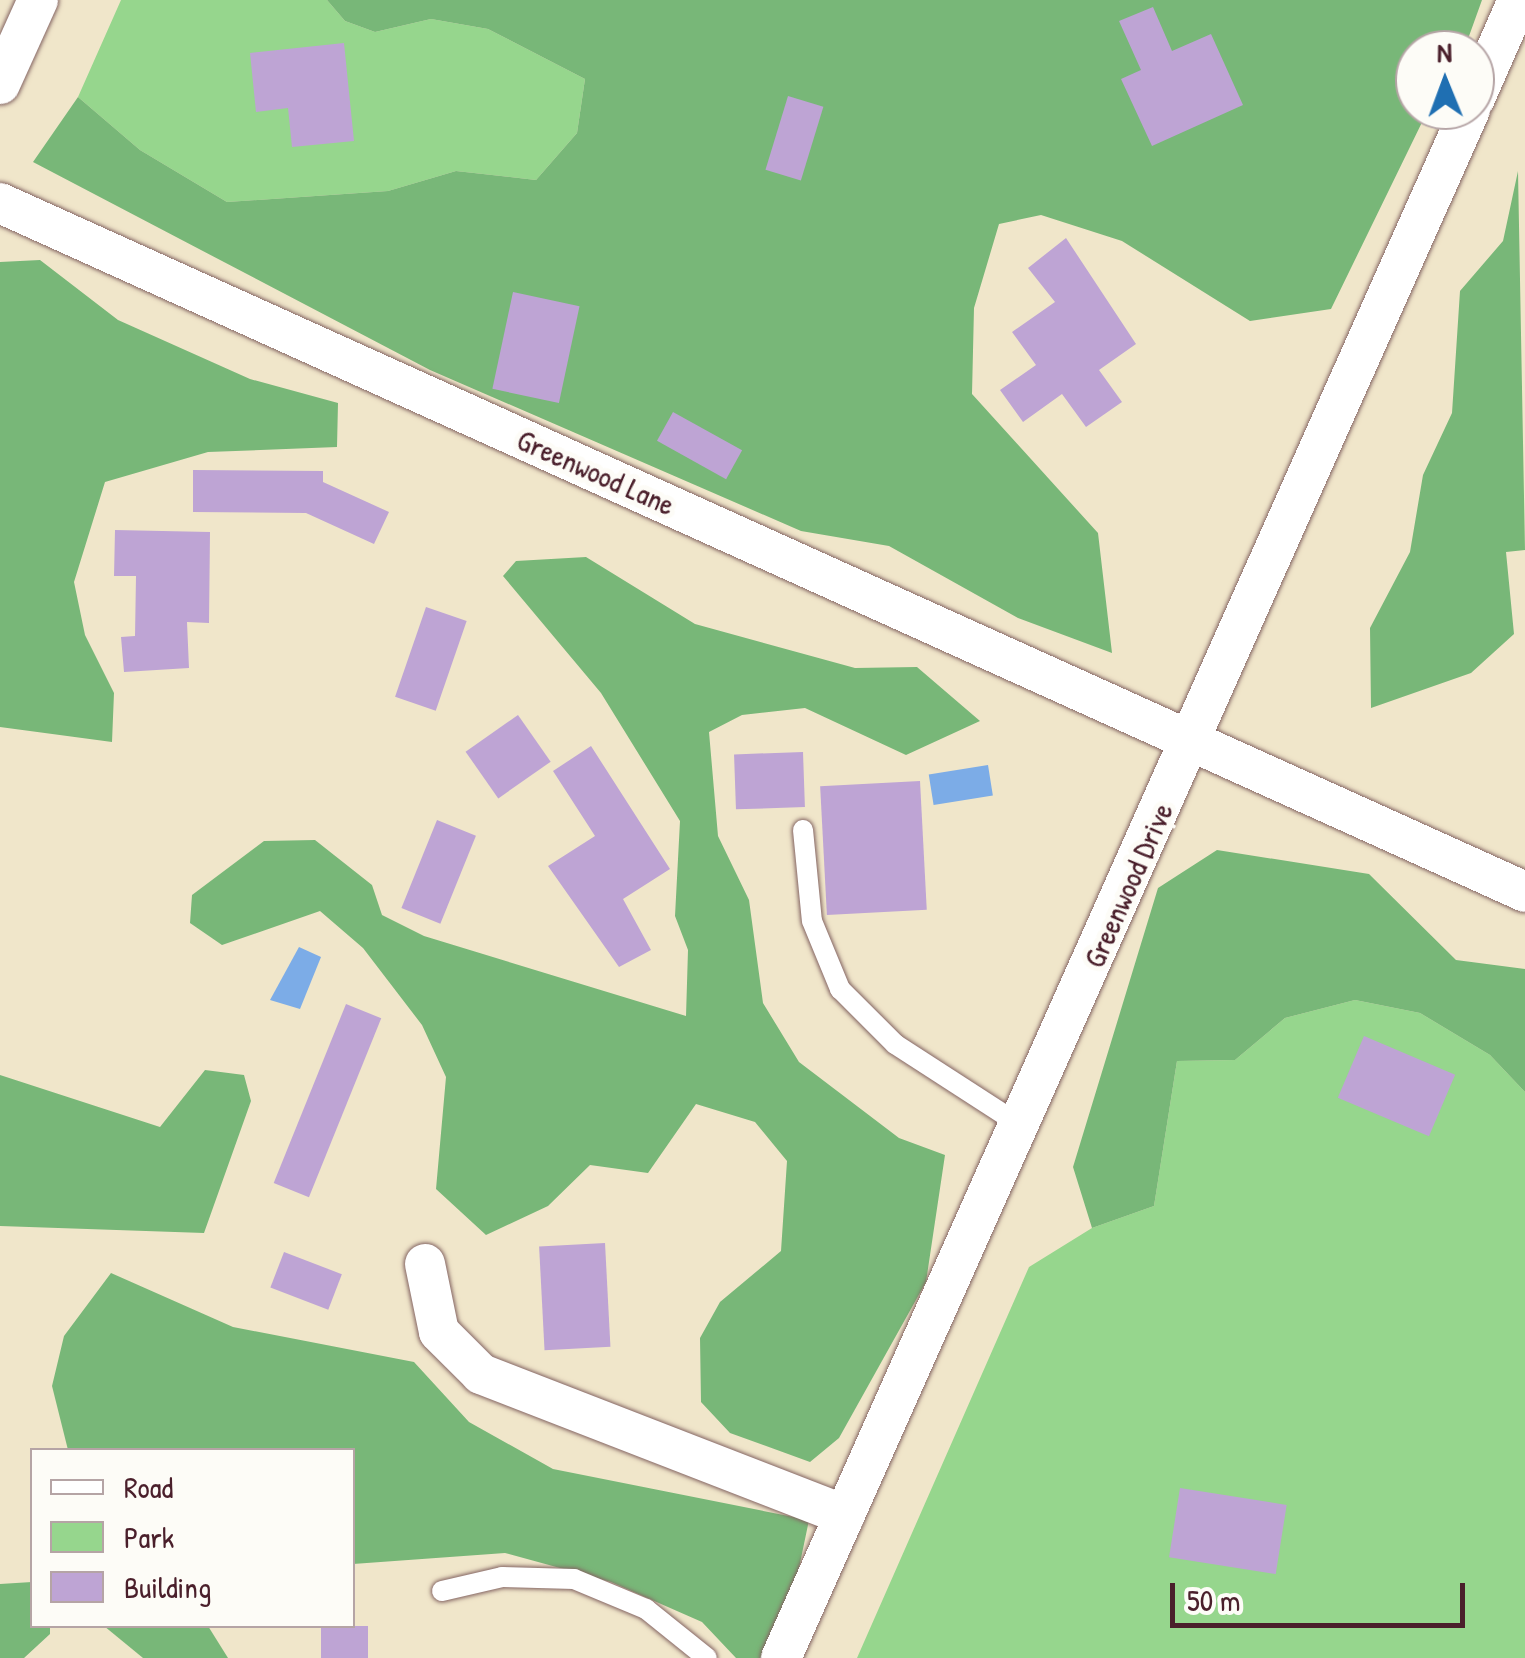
<!DOCTYPE html>
<style>
body{margin:0}
#map{position:relative;width:1525px;height:1658px;overflow:hidden;background:#f0e6ca;font-family:"Patrick Hand",sans-serif}
div>[style]{position:absolute}
.green>*{inset:0;background:#96d68d}
.forest>*{inset:0;background:#78b778}
.water>*{inset:0;background:#7cace7;transform-origin:0 0}
.building>*{inset:0;background:#bea4d4;transform-origin:0 0}
.roads{filter:drop-shadow(0 0 2px #846563) drop-shadow(0 0 2px #846563)}
.service>*{height:20px;margin:-10px;padding:0 10px;transform-origin:10px;border-radius:10px;background:#fff}
.minor>*{height:40px;margin:-20px;padding:0 20px;transform-origin:20px;border-radius:20px;background:#fff}
span{translate:-50% -50%;white-space:nowrap;text-align:center;line-height:1.15;-webkit-text-stroke:10px #fdfcf7;paint-order:stroke}
.street-label{font-size:30px;color:#4a1f2b}
.legend{position:absolute;left:30px;top:1448px;width:325px;height:180px;box-sizing:border-box;background:#fdfcf7;border:2px solid #b5a4a5;margin:0;padding:12px 18px;list-style:none;font-size:30px;color:#4a1f2b}
.legend li{display:flex;align-items:center;gap:20px;height:50px}
.legend b{width:50px;border:2px solid #b5a4a5}
.north{position:absolute;left:1395px;top:30px;width:100px;height:100px;box-sizing:border-box;background:#fdfcf7;border:2px solid #b5a4a5;border-radius:50%;rotate:359deg;font-size:28px;font-weight:700;line-height:40px;text-align:center;color:#4a1f2b}
.north::after{content:'';display:block;margin:auto;width:35px;height:45px;background:#1f6fb2;clip-path:polygon(50% 0,100% 100%,50% 72%,0 100%)}
.scale{position:absolute;left:1170px;top:1583px;width:295px;height:45px;box-sizing:border-box;border:5px solid #4a1f2b;border-top:0;padding-left:12px;font-size:30px;line-height:35px;white-space:nowrap;color:#4a1f2b;-webkit-text-stroke:8px #fdfcf7;paint-order:stroke}
</style>
<div id="map">
<div class="green">
<i style="clip-path:polygon(121px 0,327px 0,345px 21px,375px 32px,431px 19px,488px 29px,585px 79px,577px 133px,536px 180px,456px 171px,388px 191px,227px 202px,140px 150px,78px 97px)"></i>
<i style="clip-path:polygon(1355px 1000px,1420px 1013px,1490px 1055px,1525px 1092px,1525px 1658px,857px 1658px,1029px 1267px,1092px 1228px,1154px 1206px,1177px 1061px,1235px 1060px,1285px 1018px)"></i>
</div>
<div class="forest">
<i style="clip-path:polygon(327px 0,1482px 0,1464px 50px,1415px 50px,1415px 110px,1428px 110px,1331px 309px,1250px 321px,1122px 241px,1041px 215px,999px 224px,974px 308px,972px 394px,1098px 533px,1112px 653px,1018px 618px,889px 546px,801px 531px,430px 370px,33px 162px,78px 97px,140px 150px,227px 202px,388px 191px,456px 171px,536px 180px,577px 133px,585px 79px,488px 29px,431px 19px,375px 32px,345px 21px)"></i>
<i style="clip-path:polygon(1518px 171px,1525px 550px,1506px 552px,1514px 634px,1471px 673px,1371px 708px,1370px 628px,1410px 552px,1423px 475px,1452px 413px,1460px 291px,1503px 241px)"></i>
<i style="clip-path:polygon(40px 260px,118px 320px,250px 379px,338px 403px,337px 447px,208px 452px,105px 482px,74px 582px,85px 635px,114px 693px,112px 742px,0 727px,0 262px)"></i>
<i style="clip-path:polygon(586px 557px,695px 624px,855px 668px,917px 667px,980px 721px,906px 755px,805px 708px,742px 715px,709px 732px,718px 836px,749px 900px,763px 1003px,799px 1062px,899px 1138px,945px 1155px,926px 1282px,839px 1438px,810px 1462px,730px 1433px,701px 1402px,700px 1338px,720px 1302px,781px 1251px,787px 1161px,755px 1122px,696px 1104px,648px 1173px,590px 1165px,548px 1206px,486px 1235px,436px 1189px,446px 1077px,422px 1025px,363px 948px,320px 911px,222px 945px,190px 923px,192px 895px,264px 841px,315px 840px,372px 885px,382px 915px,424px 936px,686px 1016px,688px 950px,675px 916px,680px 821px,601px 693px,503px 576px,516px 561px)"></i>
<i style="clip-path:polygon(1217px 850px,1369px 874px,1456px 960px,1525px 969px,1525px 1092px,1490px 1055px,1420px 1013px,1355px 1000px,1285px 1018px,1235px 1060px,1177px 1061px,1154px 1206px,1092px 1228px,1073px 1167px,1158px 888px)"></i>
<i style="clip-path:polygon(205px 1070px,244px 1075px,251px 1101px,204px 1233px,0 1226px,0 1075px,160px 1127px)"></i>
<i style="clip-path:polygon(111px 1273px,233px 1327px,414px 1362px,469px 1422px,553px 1469px,809px 1520px,788px 1621px,761px 1658px,736px 1658px,702px 1622px,611px 1582px,505px 1553px,353px 1564px,352px 1450px,68px 1450px,52px 1386px,64px 1336px)"></i>
<i style="clip-path:polygon(32px 1582px,32px 1626px,50px 1626px,50px 1634px,24px 1658px,0 1658px,0 1584px)"></i>
<i style="clip-path:polygon(104px 1626px,208px 1626px,228px 1658px,143px 1658px)"></i>
</div>
<div class="water">
<i style="left:988px;top:765px;width:31px;height:60px;rotate:81deg"></i>
<i style="clip-path:polygon(299px 947px,321px 957px,300px 1009px,270px 1000px)"></i>
</div>
<div class="building">
<i style="clip-path:polygon(1153px 7px,1172px 51px,1211px 34px,1243px 105px,1152px 146px,1121px 79px,1141px 70px,1119px 21px)"></i>
<i style="clip-path:polygon(344px 43px,354px 141px,292px 147px,288px 108px,256px 112px,250px 53px)"></i>
<i style="left:788px;top:96px;width:37px;height:77px;rotate:17deg"></i>
<i style="clip-path:polygon(1066px 238px,1136px 344px,1099px 370px,1122px 402px,1086px 427px,1062px 394px,1023px 422px,1000px 390px,1036px 365px,1012px 332px,1055px 302px,1028px 268px)"></i>
<i style="left:513px;top:292px;width:68px;height:99px;rotate:12deg"></i>
<i style="left:673px;top:412px;width:79px;height:33px;rotate:29deg"></i>
<i style="clip-path:polygon(193px 470px,323px 471px,323px 482px,389px 512px,374px 544px,306px 513px,193px 512px)"></i>
<i style="clip-path:polygon(115px 530px,210px 532px,209px 623px,187px 622px,189px 668px,124px 672px,121px 637px,135px 636px,136px 576px,114px 576px)"></i>
<i style="left:426px;top:607px;width:43px;height:95px;rotate:19deg"></i>
<i style="left:518px;top:715px;width:57px;height:64px;rotate:55deg"></i>
<i style="clip-path:polygon(591px 746px,670px 869px,623px 899px,651px 950px,619px 967px,548px 866px,595px 836px,553px 771px)"></i>
<i style="left:803px;top:752px;width:55px;height:69px;rotate:88deg"></i>
<i style="left:920px;top:781px;width:129px;height:100px;rotate:87deg"></i>
<i style="left:437px;top:820px;width:42px;height:95px;rotate:22deg"></i>
<i style="left:346px;top:1004px;width:38px;height:193px;rotate:22deg"></i>
<i style="left:1364px;top:1036px;width:99px;height:67px;rotate:23deg"></i>
<i style="left:605px;top:1243px;width:104px;height:66px;rotate:87deg"></i>
<i style="left:284px;top:1252px;width:62px;height:38px;rotate:21deg"></i>
<i style="left:1180px;top:1488px;width:108px;height:70px;rotate:9deg"></i>
<i style="left:321px;top:1626px;width:47px;height:32px"></i>
</div>
<div class="roads">
<div class="service">
<i style="left:803px;top:830px;width:91px;rotate:84.4deg"></i>
<i style="left:812px;top:921px;width:74px;rotate:67.6deg"></i>
<i style="left:840px;top:989px;width:78px;rotate:45deg"></i>
<i style="left:895px;top:1044px;width:149px;rotate:32.9deg"></i>
<i style="left:442px;top:1591px;width:62px;rotate:-13.1deg"></i>
<i style="left:502px;top:1577px;width:72px;rotate:1.6deg"></i>
<i style="left:574px;top:1579px;width:78px;rotate:22.6deg"></i>
<i style="left:646px;top:1609px;width:78px;rotate:38.8deg"></i>
</div>
<div class="minor">
<i style="left:0;top:84px;width:92px;rotate:-65.7deg"></i>
<i style="left:1475px;top:98px;width:107px;rotate:-66.3deg"></i>
<i style="left:0;top:203px;width:1673px;rotate:24.31deg"></i>
<i style="left:425px;top:1264px;width:69px;rotate:78.4deg"></i>
<i style="left:439px;top:1332px;width:59px;rotate:45deg"></i>
<i style="left:481px;top:1374px;width:390px;rotate:21.2deg"></i>
<i style="left:781px;top:1658px;width:1694px;rotate:-66.01deg"></i>
</div>
</div>
<div class="street-label">
<span style="left:596px;top:472px;rotate:24deg">Greenwood Lane</span>
<span style="left:1128px;top:885px;rotate:-66deg">Greenwood Drive</span>
</div>
<ul class="legend">
<li><b style="height:12px;background:#fff"></b>Road</li>
<li><b style="height:28px;background:#96d68d"></b>Park</li>
<li><b style="height:28px;background:#bea4d4"></b>Building</li>
</ul>
<div class="north">N</div>
<div class="scale">50 m</div>
</div>
